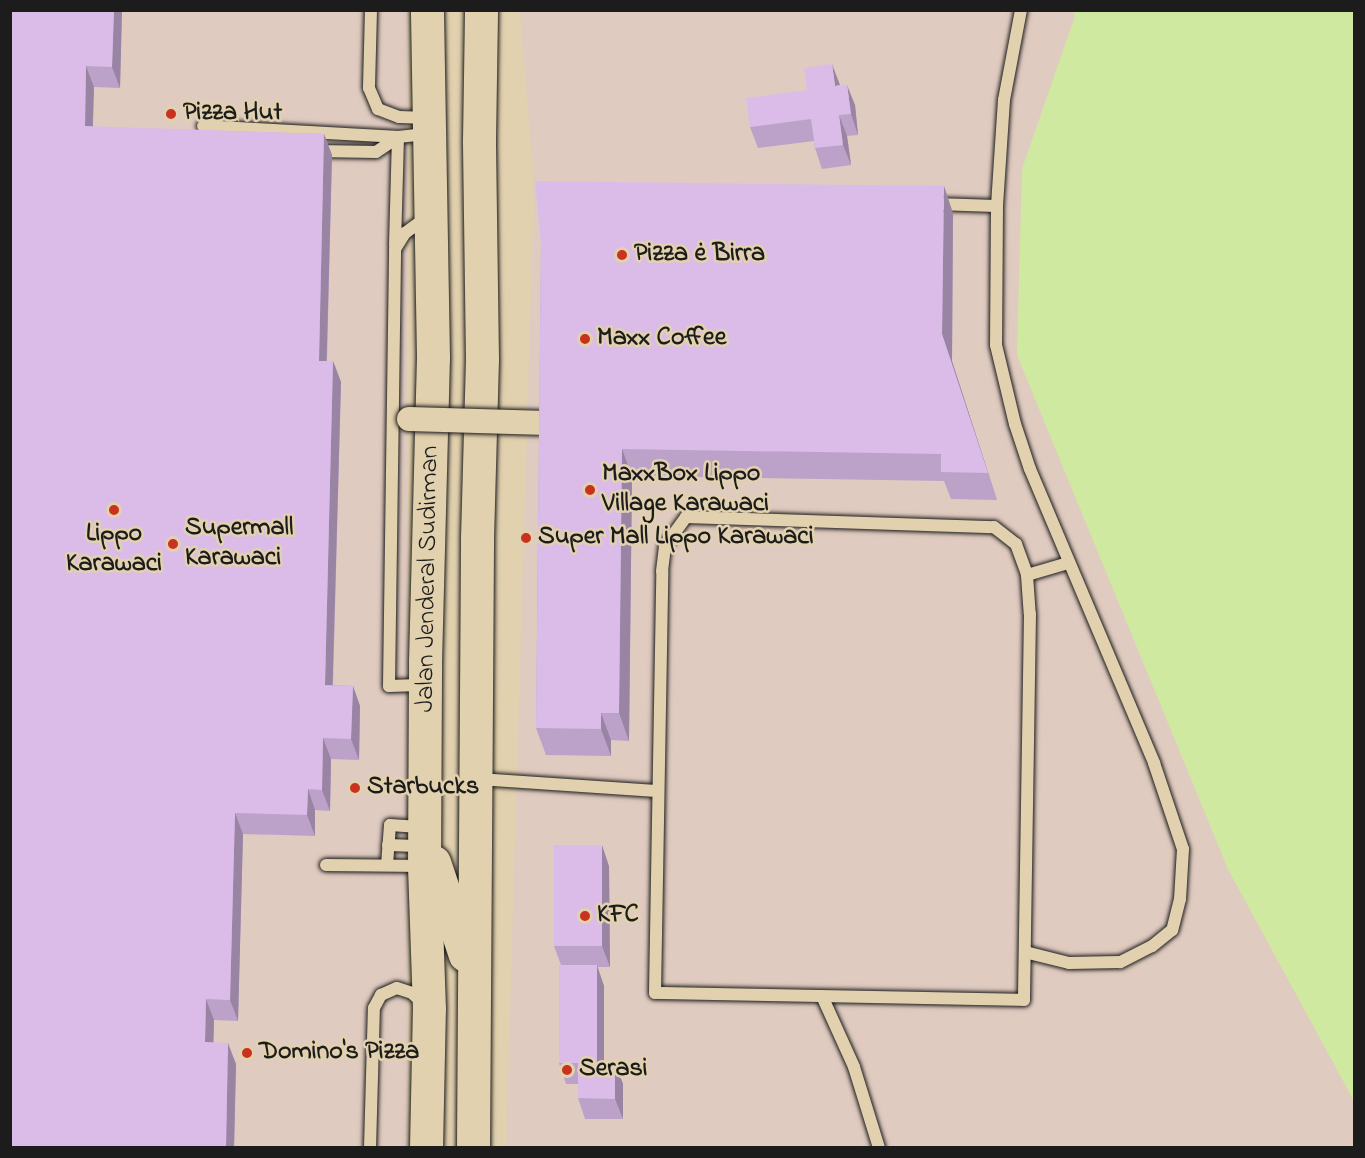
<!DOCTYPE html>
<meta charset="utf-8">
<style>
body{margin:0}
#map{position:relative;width:1365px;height:1158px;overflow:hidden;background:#e2d1ae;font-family:"Indie Flower",sans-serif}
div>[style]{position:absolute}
.built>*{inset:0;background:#e0cbc0;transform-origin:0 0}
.green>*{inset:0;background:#cfeaa0}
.roads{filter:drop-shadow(0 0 2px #1c1c1c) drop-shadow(0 0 2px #1c1c1c)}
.lane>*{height:12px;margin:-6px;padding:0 6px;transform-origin:6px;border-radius:6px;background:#e2d1ae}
.secondary>*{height:33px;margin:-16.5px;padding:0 16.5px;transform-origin:16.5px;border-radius:16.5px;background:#e2d1ae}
.bridges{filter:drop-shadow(0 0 2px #1c1c1c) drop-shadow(0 0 2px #1c1c1c)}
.street-bridge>*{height:24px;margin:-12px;padding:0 12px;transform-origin:12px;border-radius:12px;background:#e2d1ae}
.wall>*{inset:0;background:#bca2c8}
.shaded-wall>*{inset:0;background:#9984a3}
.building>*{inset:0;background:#dbbce9;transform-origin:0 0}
.dots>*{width:16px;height:16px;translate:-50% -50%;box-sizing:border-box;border:3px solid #e2d1ae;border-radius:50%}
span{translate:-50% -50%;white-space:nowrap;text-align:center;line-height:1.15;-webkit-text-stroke:5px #e2d1ae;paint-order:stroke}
.poi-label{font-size:26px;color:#1c1c1c;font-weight:700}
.left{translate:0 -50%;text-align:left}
.street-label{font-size:26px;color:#1c1c1c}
.frame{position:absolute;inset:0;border:12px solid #1c1c1c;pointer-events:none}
</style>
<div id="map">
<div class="built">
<i style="left:10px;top:11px;width:397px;height:1136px"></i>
<i style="clip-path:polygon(520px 11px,1073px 11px,1075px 16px,1017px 355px,1228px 869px,1354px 1101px,1354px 1147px,506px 1147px,534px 186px)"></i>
</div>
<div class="green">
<i style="clip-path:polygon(1073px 11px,1354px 11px,1354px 1101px,1228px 869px,1017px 355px,1022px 169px,1075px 16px)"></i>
</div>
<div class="roads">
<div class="lane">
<i style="left:371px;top:10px;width:78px;rotate:91.5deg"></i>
<i style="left:369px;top:88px;width:23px;rotate:67deg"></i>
<i style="left:378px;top:109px;width:22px;rotate:21deg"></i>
<i style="left:399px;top:117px;width:29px;rotate:2deg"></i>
<i style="left:1021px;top:10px;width:92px;rotate:100.7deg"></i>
<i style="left:1004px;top:100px;width:106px;rotate:93.8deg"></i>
<i style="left:997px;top:206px;width:139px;rotate:90.4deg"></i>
<i style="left:996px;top:345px;width:81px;rotate:76.5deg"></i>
<i style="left:1015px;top:424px;width:47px;rotate:71.6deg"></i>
<i style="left:1030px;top:469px;width:319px;rotate:67.1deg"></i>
<i style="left:1154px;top:763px;width:91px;rotate:71.4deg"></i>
<i style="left:1183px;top:849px;width:50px;rotate:93.4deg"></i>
<i style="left:1180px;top:899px;width:32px;rotate:104deg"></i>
<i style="left:1172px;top:930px;width:26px;rotate:141deg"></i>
<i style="left:1152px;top:946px;width:36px;rotate:153deg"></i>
<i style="left:1120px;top:962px;width:51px;rotate:178.9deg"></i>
<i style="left:1069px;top:963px;width:45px;rotate:-166deg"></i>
<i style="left:203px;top:126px;width:195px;rotate:3.2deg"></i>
<i style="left:398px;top:137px;width:108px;rotate:91.6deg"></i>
<i style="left:317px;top:151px;width:59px;rotate:1deg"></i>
<i style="left:376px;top:152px;width:27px;rotate:-34deg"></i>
<i style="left:398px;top:137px;width:28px;rotate:-6deg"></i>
<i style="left:935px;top:204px;width:62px;rotate:1.8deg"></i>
<i style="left:686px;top:517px;width:308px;rotate:1.9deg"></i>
<i style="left:994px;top:527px;width:28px;rotate:38deg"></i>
<i style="left:1016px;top:544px;width:33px;rotate:70deg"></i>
<i style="left:1027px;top:575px;width:39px;rotate:86deg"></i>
<i style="left:1030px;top:614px;width:386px;rotate:90.9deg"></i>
<i style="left:1024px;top:1000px;width:369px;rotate:-178.9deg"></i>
<i style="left:655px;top:993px;width:422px;rotate:-89deg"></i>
<i style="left:662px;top:571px;width:25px;rotate:-83deg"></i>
<i style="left:665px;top:546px;width:36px;rotate:-54deg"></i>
<i style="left:1027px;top:575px;width:43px;rotate:-16.3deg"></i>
<i style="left:419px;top:691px;width:6px;rotate:-90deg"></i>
<i style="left:419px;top:685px;width:30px;rotate:178deg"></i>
<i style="left:389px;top:686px;width:437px;rotate:-89.2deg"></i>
<i style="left:395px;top:249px;width:19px;rotate:-58deg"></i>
<i style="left:405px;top:233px;width:29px;rotate:-36deg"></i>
<i style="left:477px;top:779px;width:181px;rotate:3.8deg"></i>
<i style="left:388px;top:845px;width:35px;rotate:2deg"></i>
<i style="left:326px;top:865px;width:98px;rotate:0.6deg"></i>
<i style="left:387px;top:865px;width:40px;rotate:-85.7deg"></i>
<i style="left:390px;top:825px;width:26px;rotate:4deg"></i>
<i style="left:416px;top:827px;width:8px;rotate:-90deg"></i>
<i style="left:822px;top:996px;width:78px;rotate:65.7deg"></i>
<i style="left:854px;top:1067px;width:85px;rotate:72.8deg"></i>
<i style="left:370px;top:1148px;width:140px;rotate:-88.4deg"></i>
<i style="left:374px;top:1008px;width:15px;rotate:-62deg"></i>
<i style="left:381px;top:995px;width:17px;rotate:-24deg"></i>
<i style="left:397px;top:988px;width:16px;rotate:18deg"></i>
<i style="left:412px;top:993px;width:16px;rotate:43deg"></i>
</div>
<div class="secondary">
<i style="left:434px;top:862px;width:98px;rotate:71.6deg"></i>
<i style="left:426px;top:1148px;width:139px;rotate:-88.8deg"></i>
<i style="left:429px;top:1009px;width:143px;rotate:-92deg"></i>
<i style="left:424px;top:866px;width:204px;rotate:-89.7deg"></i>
<i style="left:425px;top:662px;width:305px;rotate:-88.5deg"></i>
<i style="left:433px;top:357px;width:347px;rotate:-91deg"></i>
<i style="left:473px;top:1148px;width:610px;rotate:-89.62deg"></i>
<i style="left:477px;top:538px;width:179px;rotate:-88.4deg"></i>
<i style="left:482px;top:359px;width:219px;rotate:-90.8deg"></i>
<i style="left:479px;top:140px;width:130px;rotate:-89.1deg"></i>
</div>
</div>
<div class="bridges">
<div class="street-bridge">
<i style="left:409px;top:419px;width:138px;rotate:1.7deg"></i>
</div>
</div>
<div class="wall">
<i style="clip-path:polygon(10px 10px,122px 10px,120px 88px,94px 87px,93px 127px,324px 134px,332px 155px,327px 361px,333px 361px,341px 382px,333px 685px,353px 686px,360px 706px,359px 760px,331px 759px,330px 811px,315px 810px,315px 836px,243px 834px,238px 1021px,214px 1020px,213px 1043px,236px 1064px,234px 1148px,10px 1148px)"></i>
<i style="clip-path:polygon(840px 86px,855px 105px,858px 135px,847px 136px,851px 165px,822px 169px,815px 148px,814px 141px,758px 148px,750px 127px)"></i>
<i style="clip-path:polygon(953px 213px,952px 361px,997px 500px,951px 499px,944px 481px,632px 476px,629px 741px,611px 740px,611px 756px,546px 755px,536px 728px,541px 243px)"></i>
<i style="clip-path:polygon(609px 866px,610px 967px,597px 967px,604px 986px,604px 1063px,615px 1063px,623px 1084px,623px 1119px,585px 1119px,578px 1098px,578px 1084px,566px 1084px,559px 1063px,561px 965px,554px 946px)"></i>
</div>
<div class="shaded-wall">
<i style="clip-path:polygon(114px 10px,122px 10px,120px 88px,112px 67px)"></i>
<i style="clip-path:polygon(832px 64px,840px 85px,835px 86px)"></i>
<i style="clip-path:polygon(86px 66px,94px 87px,92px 147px,85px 126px)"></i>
<i style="clip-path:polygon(847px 85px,855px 105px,858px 135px,851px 114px)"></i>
<i style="clip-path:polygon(839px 115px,847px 136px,851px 165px,843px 145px)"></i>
<i style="clip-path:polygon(324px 134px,332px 155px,326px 382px,319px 361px)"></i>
<i style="clip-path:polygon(944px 186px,953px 213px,952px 361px,997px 500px,988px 473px,942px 334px)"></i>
<i style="clip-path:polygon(333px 361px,341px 382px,332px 705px,325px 685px)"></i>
<i style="clip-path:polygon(622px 449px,632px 476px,629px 741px,619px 713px)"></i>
<i style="clip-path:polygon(353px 686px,360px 706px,359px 760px,351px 739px)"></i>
<i style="clip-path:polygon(601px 713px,611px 740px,611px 756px,601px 729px)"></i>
<i style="clip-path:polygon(323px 738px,331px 759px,330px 811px,322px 790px)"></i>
<i style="clip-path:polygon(308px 789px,315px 810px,315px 836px,307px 815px)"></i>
<i style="clip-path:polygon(235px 813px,243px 834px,238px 1021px,230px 1000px)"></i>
<i style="clip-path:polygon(602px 845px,609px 866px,610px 967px,602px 946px)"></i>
<i style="clip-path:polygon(597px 965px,604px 986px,604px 1084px,597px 1063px)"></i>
<i style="clip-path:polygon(206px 999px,214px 1020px,213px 1063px,205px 1042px)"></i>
<i style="clip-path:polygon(228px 1043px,236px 1064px,234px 1148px,226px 1148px)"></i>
<i style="clip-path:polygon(615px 1063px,623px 1084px,623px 1119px,615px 1099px)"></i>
</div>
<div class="building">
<i style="clip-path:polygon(10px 10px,114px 10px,112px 67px,86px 66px,85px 126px,324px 134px,319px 361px,333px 361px,325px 685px,353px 686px,351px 739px,323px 738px,322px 790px,308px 789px,307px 815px,235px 813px,230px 1000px,206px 999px,205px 1042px,228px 1043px,226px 1148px,10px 1148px)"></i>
<i style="clip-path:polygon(832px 64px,835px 86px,847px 85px,851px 114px,839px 115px,843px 145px,815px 148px,811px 119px,750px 127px,746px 98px,807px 90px,804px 68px)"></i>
<i style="clip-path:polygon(535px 181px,944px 186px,942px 334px,988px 473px,941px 472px,941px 454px,622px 449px,619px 713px,601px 713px,601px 729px,536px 728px,541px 243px)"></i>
<i style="left:554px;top:845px;width:48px;height:101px"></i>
<i style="clip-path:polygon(559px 965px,597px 965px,597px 1063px,615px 1063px,615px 1099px,578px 1098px,578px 1063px,559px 1063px)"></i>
</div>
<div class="dots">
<i style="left:171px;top:114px;background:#c8321e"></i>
<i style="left:622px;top:255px;background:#c8321e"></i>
<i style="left:585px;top:339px;background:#c8321e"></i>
<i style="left:590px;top:490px;background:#c8321e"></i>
<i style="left:114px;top:510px;background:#c8321e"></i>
<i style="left:526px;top:538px;background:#c8321e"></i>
<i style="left:173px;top:544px;background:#c8321e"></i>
<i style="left:355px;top:788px;background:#c8321e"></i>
<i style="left:585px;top:916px;background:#c8321e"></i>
<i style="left:247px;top:1053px;background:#c8321e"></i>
<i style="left:567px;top:1070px;background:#c8321e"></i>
</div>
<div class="poi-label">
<span class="left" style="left:183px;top:114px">Pizza Hut</span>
<span class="left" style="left:634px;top:255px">Pizza ė Birra</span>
<span class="left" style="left:597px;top:339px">Maxx Coffee</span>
<span class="left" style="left:602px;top:490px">MaxxBox Lippo<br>Village Karawaci</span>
<span class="left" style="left:185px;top:544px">Supermall<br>Karawaci</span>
<span style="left:114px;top:550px">Lippo<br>Karawaci</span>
<span class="left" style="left:538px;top:538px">Super Mall Lippo Karawaci</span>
<span class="left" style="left:367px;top:788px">Starbucks</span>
<span class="left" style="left:597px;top:916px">KFC</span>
<span class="left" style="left:259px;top:1053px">Domino's Pizza</span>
<span class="left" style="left:579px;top:1070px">Serasi</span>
</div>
<div class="street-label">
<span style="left:429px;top:579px;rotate:-89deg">Jalan Jenderal Sudirman</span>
</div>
<div class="frame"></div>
</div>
